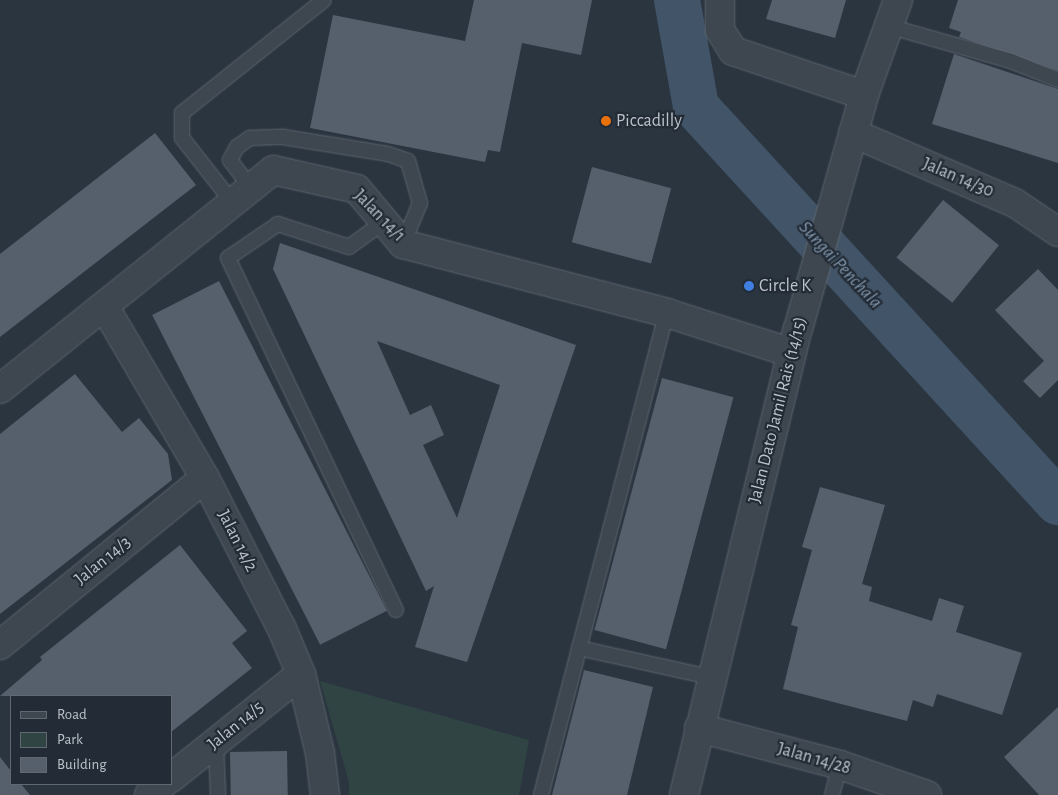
<!DOCTYPE html>
<style>
body{margin:0}
#map{position:relative;width:1058px;height:795px;overflow:hidden;background:#2a3540;font-family:"Alegreya Sans",sans-serif}
div>[style]{position:absolute}
.green>*{inset:0;background:#2f4443}
.river>*{height:46px;margin:-23px;padding:0 23px;transform-origin:23px;border-radius:23px;background:#425467}
.building>*{inset:0;background:#56606d;transform-origin:0 0}
.roads{filter:drop-shadow(0 0 1px #5c656e) drop-shadow(0 0 1px #5c656e)}
.lane>*{height:14px;margin:-7px;padding:0 7px;transform-origin:7px;border-radius:7px;background:#3e4750}
.street>*{height:28px;margin:-14px;padding:0 14px;transform-origin:14px;border-radius:14px;background:#3e4750}
.dots>*{width:14px;height:14px;translate:-50% -50%;box-sizing:border-box;border:2px solid #232c36;border-radius:50%}
span{translate:-50% -50%;white-space:nowrap;text-align:center;line-height:1.15;-webkit-text-stroke:4.5px #232c36;paint-order:stroke}
.poi-label{font-size:18px;color:#bbc2ca}
.left{translate:0 -50%;text-align:left}
.street-label{font-size:18px;color:#bbc2ca}
.water-label{font-size:19px;color:#7f94aa;font-style:italic}
.legend{position:absolute;left:10px;top:695px;width:162px;height:90px;box-sizing:border-box;background:#232c36;border:1px solid #606871;margin:0;padding:6px 9px;list-style:none;font-size:15px;color:#bbc2ca}
.legend li{display:flex;align-items:center;gap:10px;height:25px}
.legend b{width:25px;border:1px solid #606871}
</style>
<div id="map">
<div class="green">
<i style="clip-path:polygon(320px 681px,529px 740px,519px 795px,349px 795px,349px 782px)"></i>
</div>
<div class="river">
<i style="left:677px;top:0;width:109px;rotate:79.9deg"></i>
<i style="left:696px;top:107px;width:536px;rotate:47.5deg"></i>
</div>
<div class="building">
<i style="clip-path:polygon(474px 0,592px 0,581px 55px,522px 43px,500px 152px,488px 150px,485px 162px,310px 128px,333px 15px,465px 41px)"></i>
<i style="clip-path:polygon(772px 0,846px 0,835px 38px,766px 19px)"></i>
<i style="clip-path:polygon(958px 0,1058px 0,1058px 71px,959px 37px,961px 32px,949px 28px)"></i>
<i style="clip-path:polygon(954px 54px,1058px 89px,1058px 163px,932px 124px)"></i>
<i style="clip-path:polygon(155px 133px,196px 185px,0 337px,0 254px)"></i>
<i style="left:592px;top:167px;width:82px;height:78px;rotate:15deg"></i>
<i style="left:943px;top:200px;width:72px;height:74px;rotate:39deg"></i>
<i style="clip-path:polygon(evenodd,280px 243px,576px 345px,467px 662px,415px 647px,434px 586px,426px 591px,273px 269px,280px 243px,377px 341px,500px 385px,457px 518px,423px 445px,444px 435px,431px 405px,410px 415px,377px 341px)"></i>
<i style="clip-path:polygon(1038px 269px,1058px 290px,1058px 380px,1040px 398px,1023px 381px,1044px 361px,995px 310px)"></i>
<i style="left:219px;top:281px;width:370px;height:75px;rotate:63deg"></i>
<i style="clip-path:polygon(75px 374px,122px 432px,139px 418px,168px 454px,172px 480px,0 614px,0 434px)"></i>
<i style="left:662px;top:378px;width:74px;height:261px;rotate:15deg"></i>
<i style="clip-path:polygon(820px 487px,885px 505px,862px 584px,872px 587px,869px 601px,932px 621px,939px 598px,964px 606px,956px 632px,1022px 653px,1002px 715px,937px 694px,933px 707px,913px 700px,907px 721px,783px 689px,798px 627px,791px 625px,812px 550px,802px 547px)"></i>
<i style="clip-path:polygon(180px 545px,247px 631px,232px 643px,252px 668px,171px 732px,171px 696px,0 696px,42px 660px,40px 657px)"></i>
<i style="clip-path:polygon(584px 670px,653px 687px,627px 795px,552px 795px)"></i>
<i style="clip-path:polygon(1058px 707px,1058px 795px,1039px 795px,1004px 757px)"></i>
<i style="left:287px;top:751px;width:44px;height:57px;rotate:89deg"></i>
<i style="clip-path:polygon(0 757px,11px 771px,11px 784px,21px 784px,30px 795px,0 795px)"></i>
</div>
<div class="roads">
<div class="lane">
<i style="left:888px;top:26px;width:128px;rotate:15.9deg"></i>
<i style="left:1011px;top:61px;width:51px;rotate:22deg"></i>
<i style="left:251px;top:188px;width:35px;rotate:-127deg"></i>
<i style="left:230px;top:160px;width:15px;rotate:-62deg"></i>
<i style="left:237px;top:147px;width:16px;rotate:-35deg"></i>
<i style="left:250px;top:138px;width:33px;rotate:-2deg"></i>
<i style="left:283px;top:137px;width:106px;rotate:9.2deg"></i>
<i style="left:388px;top:154px;width:21px;rotate:19deg"></i>
<i style="left:408px;top:161px;width:44px;rotate:74.1deg"></i>
<i style="left:420px;top:203px;width:44px;rotate:112.5deg"></i>
<i style="left:233px;top:203px;width:83px;rotate:-128.1deg"></i>
<i style="left:182px;top:138px;width:25px;rotate:-90deg"></i>
<i style="left:182px;top:113px;width:181px;rotate:-38.5deg"></i>
<i style="left:385px;top:221px;width:44px;rotate:144.2deg"></i>
<i style="left:349px;top:247px;width:75px;rotate:-162.1deg"></i>
<i style="left:278px;top:224px;width:60px;rotate:145.8deg"></i>
<i style="left:228px;top:258px;width:390px;rotate:64.5deg"></i>
<i style="left:579px;top:648px;width:134px;rotate:12.5deg"></i>
<i style="left:216px;top:743px;width:52px;rotate:87.8deg"></i>
<i style="left:541px;top:795px;width:498px;rotate:-75.4deg"></i>
<i style="left:832px;top:795px;width:31px;rotate:-75deg"></i>
</div>
<div class="street">
<i style="left:720px;top:0;width:30px;rotate:90deg"></i>
<i style="left:720px;top:30px;width:25px;rotate:58deg"></i>
<i style="left:733px;top:51px;width:138px;rotate:18.6deg"></i>
<i style="left:853px;top:133px;width:176px;rotate:23.4deg"></i>
<i style="left:1015px;top:203px;width:52px;rotate:34deg"></i>
<i style="left:104px;top:306px;width:199px;rotate:59.6deg"></i>
<i style="left:205px;top:478px;width:169px;rotate:63deg"></i>
<i style="left:282px;top:629px;width:49px;rotate:67.1deg"></i>
<i style="left:301px;top:674px;width:81px;rotate:76.5deg"></i>
<i style="left:320px;top:753px;width:42px;rotate:83.2deg"></i>
<i style="left:0;top:389px;width:350px;rotate:-38.7deg"></i>
<i style="left:273px;top:170px;width:86px;rotate:12.7deg"></i>
<i style="left:357px;top:189px;width:72px;rotate:50.1deg"></i>
<i style="left:403px;top:244px;width:273px;rotate:14.6deg"></i>
<i style="left:667px;top:313px;width:131px;rotate:17.7deg"></i>
<i style="left:0;top:645px;width:264px;rotate:-39.2deg"></i>
<i style="left:699px;top:728px;width:146px;rotate:14.7deg"></i>
<i style="left:840px;top:765px;width:92px;rotate:19deg"></i>
<i style="left:171px;top:778px;width:166px;rotate:-38.7deg"></i>
<i style="left:149px;top:795px;width:18px;rotate:-38deg"></i>
<i style="left:684px;top:795px;width:480px;rotate:-76.3deg"></i>
<i style="left:798px;top:329px;width:243px;rotate:-74.2deg"></i>
<i style="left:864px;top:95px;width:101px;rotate:-70.3deg"></i>
</div>
</div>
<div class="dots">
<i style="left:606px;top:121px;background:#e8710a"></i>
<i style="left:749px;top:286px;background:#3f7fe0"></i>
</div>
<div class="poi-label">
<span class="left" style="left:616px;top:121px">Piccadilly</span>
<span class="left" style="left:759px;top:286px">Circle K</span>
</div>
<div class="street-label">
<span style="left:958px;top:178px;rotate:23deg">Jalan 14/30</span>
<span style="left:379px;top:216px;rotate:46deg">Jalan 14/1</span>
<span style="left:778px;top:410px;rotate:-76deg">Jalan Dato Jamil Rais (14/15)</span>
<span style="left:237px;top:541px;rotate:63deg">Jalan 14/2</span>
<span style="left:103px;top:561px;rotate:-39deg">Jalan 14/3</span>
<span style="left:236px;top:726px;rotate:-39deg">Jalan 14/5</span>
<span style="left:814px;top:759px;rotate:16deg">Jalan 14/28</span>
</div>
<div class="water-label">
<span style="left:840px;top:265px;rotate:47deg">Sungai Penchala</span>
</div>
<ul class="legend">
<li><b style="height:6px;background:#3e4750"></b>Road</li>
<li><b style="height:14px;background:#2f4443"></b>Park</li>
<li><b style="height:14px;background:#56606d"></b>Building</li>
</ul>
</div>
